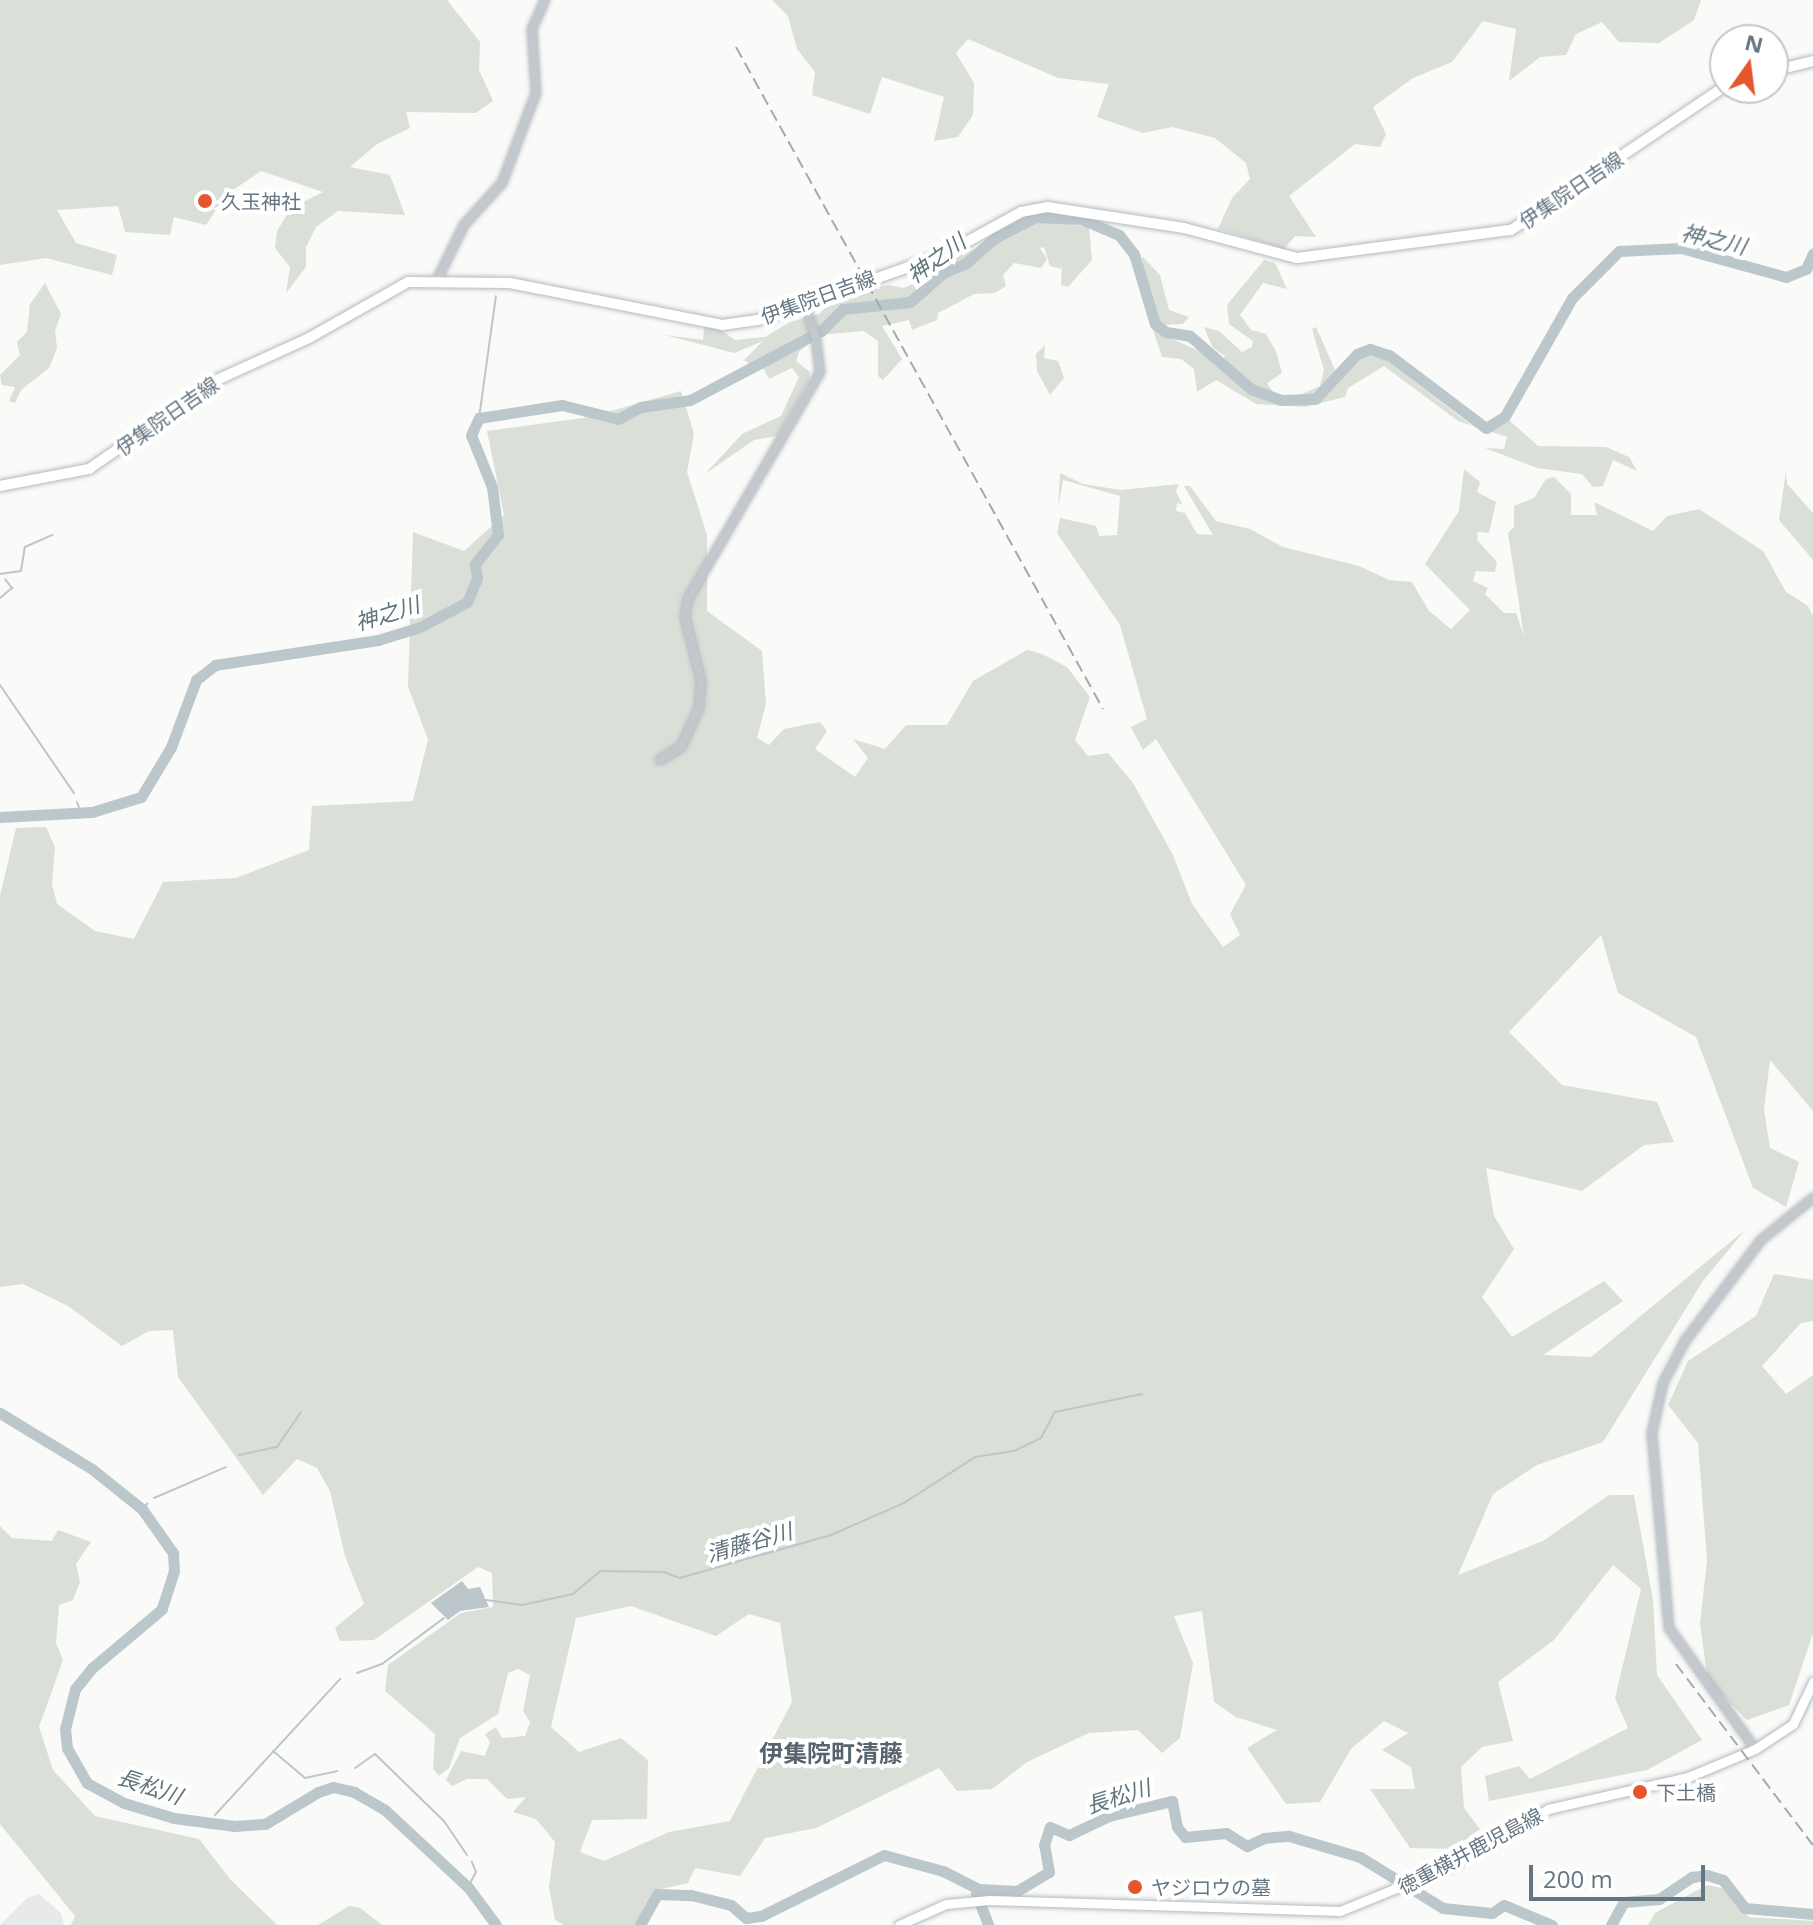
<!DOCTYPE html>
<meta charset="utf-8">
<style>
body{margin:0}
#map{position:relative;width:1813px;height:1925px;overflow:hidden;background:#fafaf8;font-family:"Open Sans","Noto Sans JP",sans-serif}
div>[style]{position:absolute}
.built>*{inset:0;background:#e8e9e9}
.green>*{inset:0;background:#dadfd7}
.water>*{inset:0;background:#bbc7cb}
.stream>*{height:2px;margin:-1px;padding:0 1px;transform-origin:1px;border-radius:1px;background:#bbc7cb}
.river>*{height:11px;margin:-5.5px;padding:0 5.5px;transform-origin:5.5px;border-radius:5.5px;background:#bbc7cb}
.roads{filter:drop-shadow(0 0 2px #b3babf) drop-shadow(0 0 2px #b3babf)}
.tertiary>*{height:8px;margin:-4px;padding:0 4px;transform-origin:4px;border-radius:4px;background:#c3c8cc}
.secondary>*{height:9px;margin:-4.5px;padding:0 4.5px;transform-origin:4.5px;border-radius:4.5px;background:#fff}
.primary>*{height:10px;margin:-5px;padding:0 5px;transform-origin:5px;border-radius:5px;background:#fff}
.rail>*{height:2px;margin-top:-1px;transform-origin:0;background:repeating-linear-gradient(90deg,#a2aab0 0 12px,transparent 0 18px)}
.dots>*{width:22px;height:22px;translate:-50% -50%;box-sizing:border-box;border:4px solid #fff;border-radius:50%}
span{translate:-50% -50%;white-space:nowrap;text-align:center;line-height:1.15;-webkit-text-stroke:8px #fff;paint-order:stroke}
.street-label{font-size:20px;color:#657683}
.poi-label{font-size:20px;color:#657683}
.left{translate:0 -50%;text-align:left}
.water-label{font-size:22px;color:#60757c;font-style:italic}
.quarter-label{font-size:24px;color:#57646e;font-weight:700}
.north{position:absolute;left:1709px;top:24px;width:80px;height:80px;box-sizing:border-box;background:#fff;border:2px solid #c1c8cd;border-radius:50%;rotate:14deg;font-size:22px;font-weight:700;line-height:32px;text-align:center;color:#657683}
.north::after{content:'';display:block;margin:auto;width:28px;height:36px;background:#e4572e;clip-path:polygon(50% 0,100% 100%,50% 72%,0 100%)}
.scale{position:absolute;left:1529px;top:1865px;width:176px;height:36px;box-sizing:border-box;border:4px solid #657683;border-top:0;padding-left:10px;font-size:24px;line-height:28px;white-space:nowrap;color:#657683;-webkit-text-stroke:6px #fff;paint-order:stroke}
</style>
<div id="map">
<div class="built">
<i style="clip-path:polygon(39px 1894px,61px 1913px,64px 1925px,0 1925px,27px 1898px)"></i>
</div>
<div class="green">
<i style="clip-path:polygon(0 0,447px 0,480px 42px,479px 70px,493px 101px,476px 113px,406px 112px,410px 128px,377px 144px,350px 167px,390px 175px,405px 215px,338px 211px,316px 227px,306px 247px,306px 267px,286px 293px,290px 267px,275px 248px,277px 231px,291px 208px,323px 192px,261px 171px,227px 194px,206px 225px,174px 217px,170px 235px,125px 232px,118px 206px,57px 210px,76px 243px,117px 255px,112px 275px,46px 258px,0 265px)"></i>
<i style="clip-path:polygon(772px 0,1701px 0,1694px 20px,1659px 43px,1619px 42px,1602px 22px,1576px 34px,1566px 55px,1540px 57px,1509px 81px,1516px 29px,1483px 21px,1452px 62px,1413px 78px,1373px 107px,1386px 134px,1380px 147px,1355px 144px,1289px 196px,1316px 237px,1295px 236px,1284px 249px,1218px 229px,1232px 198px,1250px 179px,1246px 163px,1215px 138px,1172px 127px,1143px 133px,1097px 117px,1109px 84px,1058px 78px,968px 39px,956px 53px,974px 83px,973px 115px,958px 137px,934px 141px,944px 97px,882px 77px,870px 114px,812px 95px,815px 72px,797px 49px,788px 16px)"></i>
<i style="clip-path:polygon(1042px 220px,1089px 227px,1092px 260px,1068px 287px,1061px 285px,1062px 269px,1050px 266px,1044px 247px,1040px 248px,1047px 259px,1041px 268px,1014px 263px,1003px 275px,1006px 286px,995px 293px,974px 294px,938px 313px,937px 320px,912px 330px,909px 320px,882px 326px,902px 359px,883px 380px,878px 376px,878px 341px,864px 331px,819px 335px,799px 352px,796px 361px,810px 372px,809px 380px,777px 436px,754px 440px,705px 474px,742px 434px,781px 416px,799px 377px,792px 368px,769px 379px,759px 360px,750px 364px,744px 360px,763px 341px,734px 353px,665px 335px,703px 340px,704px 327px,721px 330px,735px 340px,765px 337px,790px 322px,819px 314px,836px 297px,888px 285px,904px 288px,926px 277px,926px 270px)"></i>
<i style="clip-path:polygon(1142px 256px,1160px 275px,1169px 310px,1189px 317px,1183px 324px,1160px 325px,1161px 334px,1222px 361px,1225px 356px,1213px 348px,1204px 327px,1219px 331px,1242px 352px,1252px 347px,1253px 341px,1229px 324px,1227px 305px,1264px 260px,1275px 263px,1287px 289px,1263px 283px,1240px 315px,1251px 330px,1266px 334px,1276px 351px,1282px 373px,1267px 383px,1274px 393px,1293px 398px,1320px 386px,1324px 370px,1312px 329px,1316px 327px,1336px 372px,1364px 355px,1381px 356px,1471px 425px,1496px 429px,1508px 419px,1538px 446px,1606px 447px,1629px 457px,1637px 471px,1613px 460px,1603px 486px,1593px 487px,1582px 474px,1537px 468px,1485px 448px,1504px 449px,1507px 437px,1458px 421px,1384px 366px,1348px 388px,1345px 397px,1305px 407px,1256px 404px,1216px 380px,1197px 392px,1194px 369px,1181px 359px,1162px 357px,1148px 314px)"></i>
<i style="clip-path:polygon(45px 283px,61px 314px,55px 331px,57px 348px,49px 368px,21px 390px,15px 403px,9px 401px,15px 387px,2px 385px,0 375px,20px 355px,17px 342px,27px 332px,30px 304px)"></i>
<i style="clip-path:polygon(1045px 345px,1044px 358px,1058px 361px,1064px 378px,1050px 395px,1037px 371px,1036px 354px)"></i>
<i style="clip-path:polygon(evenodd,681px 391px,694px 434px,687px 472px,707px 535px,707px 611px,762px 651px,766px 704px,757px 738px,769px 745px,784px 729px,820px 722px,827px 731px,815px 749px,855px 777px,868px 758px,853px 739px,885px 749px,906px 725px,947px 725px,973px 681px,1027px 650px,1042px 654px,1067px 667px,1090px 697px,1075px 740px,1088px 756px,1108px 753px,1133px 783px,1173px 855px,1192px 904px,1223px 947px,1240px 935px,1230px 914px,1246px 885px,1156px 739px,1143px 750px,1131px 727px,1147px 719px,1120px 625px,1057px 533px,1060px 518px,1096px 526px,1099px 536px,1117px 535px,1120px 496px,1063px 480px,1058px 508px,1060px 473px,1083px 484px,1121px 490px,1179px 484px,1176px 491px,1182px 504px,1177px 503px,1176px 511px,1185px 513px,1197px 534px,1213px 535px,1184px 486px,1190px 486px,1216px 521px,1250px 529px,1283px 547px,1359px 566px,1389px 580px,1412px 582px,1429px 611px,1451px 629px,1470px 610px,1425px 564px,1459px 511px,1464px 469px,1480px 482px,1477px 492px,1496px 502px,1489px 533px,1478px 532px,1477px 540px,1497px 562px,1495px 572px,1476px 571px,1473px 581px,1488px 588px,1485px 594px,1504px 613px,1516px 613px,1524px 636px,1508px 533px,1514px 527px,1514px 506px,1534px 498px,1546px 479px,1554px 477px,1571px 494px,1571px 515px,1597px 515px,1594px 502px,1653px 531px,1667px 516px,1699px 509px,1763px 551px,1786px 592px,1808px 606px,1813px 616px,1813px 1111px,1770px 1060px,1764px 1109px,1770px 1148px,1799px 1162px,1786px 1207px,1753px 1188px,1696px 1037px,1618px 993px,1601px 935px,1509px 1032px,1562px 1085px,1657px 1102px,1674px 1142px,1644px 1145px,1582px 1191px,1486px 1168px,1494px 1216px,1514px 1249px,1482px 1297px,1512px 1337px,1604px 1281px,1623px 1301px,1543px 1355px,1591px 1357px,1745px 1230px,1703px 1281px,1603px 1442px,1537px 1465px,1493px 1494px,1458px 1575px,1543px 1541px,1609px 1495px,1634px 1495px,1653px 1600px,1657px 1675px,1702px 1740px,1647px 1770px,1489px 1801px,1485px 1776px,1519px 1766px,1530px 1779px,1628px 1728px,1615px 1698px,1641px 1589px,1613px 1565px,1554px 1640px,1498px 1682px,1513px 1741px,1482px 1747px,1461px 1767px,1464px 1808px,1480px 1829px,1453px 1849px,1410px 1848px,1370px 1789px,1415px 1789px,1411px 1767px,1382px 1750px,1408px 1733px,1384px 1721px,1351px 1749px,1320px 1802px,1286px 1804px,1247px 1748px,1277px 1730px,1236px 1717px,1214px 1702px,1202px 1611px,1174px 1616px,1193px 1663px,1180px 1738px,1162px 1753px,1138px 1730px,1089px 1733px,1027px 1762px,992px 1789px,957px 1791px,939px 1768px,816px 1828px,765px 1838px,740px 1876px,695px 1868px,688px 1883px,653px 1891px,639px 1925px,564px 1925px,555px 1920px,549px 1887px,555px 1842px,536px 1819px,513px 1812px,526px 1797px,507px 1799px,487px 1779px,467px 1779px,452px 1786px,446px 1780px,461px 1751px,485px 1756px,490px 1742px,485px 1734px,496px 1727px,502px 1738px,525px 1736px,530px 1722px,523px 1711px,530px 1675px,518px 1669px,508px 1673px,498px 1714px,460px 1738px,449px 1768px,439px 1776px,433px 1769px,435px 1734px,385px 1691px,388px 1665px,461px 1613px,493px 1607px,492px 1573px,478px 1567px,374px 1640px,340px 1641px,335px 1628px,364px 1604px,345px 1556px,330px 1491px,317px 1468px,297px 1459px,263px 1495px,178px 1377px,173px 1330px,149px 1331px,122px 1346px,68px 1306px,23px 1284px,0 1287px,0 896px,16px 828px,46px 827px,55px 847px,52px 884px,57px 904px,95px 931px,134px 939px,163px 882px,236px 878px,309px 850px,312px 806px,413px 801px,428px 739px,408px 687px,413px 532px,464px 551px,504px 515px,487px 431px,590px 417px,681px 391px,631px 1606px,716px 1636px,749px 1614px,780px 1623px,792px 1702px,730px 1821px,669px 1832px,604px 1861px,580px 1852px,592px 1820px,647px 1819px,648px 1760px,621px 1738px,579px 1752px,551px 1727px,576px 1618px,631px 1606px)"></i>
<i style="clip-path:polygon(1786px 471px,1787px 484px,1813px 513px,1813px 560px,1779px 520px)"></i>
<i style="clip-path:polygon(1774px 1274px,1813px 1280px,1813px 1321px,1801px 1323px,1762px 1366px,1786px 1394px,1813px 1375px,1813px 1633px,1789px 1705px,1747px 1720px,1708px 1681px,1700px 1624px,1707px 1560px,1698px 1443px,1668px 1405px,1688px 1361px,1756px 1316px)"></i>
<i style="clip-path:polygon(0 1526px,12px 1538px,52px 1541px,58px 1530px,91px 1542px,76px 1564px,80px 1582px,73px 1600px,59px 1605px,56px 1643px,63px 1660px,39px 1727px,53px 1770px,95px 1816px,199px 1839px,230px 1879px,277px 1925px,71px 1925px,75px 1916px,0 1824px)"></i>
<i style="clip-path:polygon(1707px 1885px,1722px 1888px,1749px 1917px,1813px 1921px,1813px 1925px,1648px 1925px,1655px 1913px)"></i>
<i style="clip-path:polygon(349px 1906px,360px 1908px,382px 1925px,318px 1925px)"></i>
</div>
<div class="water">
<i style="clip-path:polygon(462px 1581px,468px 1589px,480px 1587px,489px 1607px,460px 1611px,448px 1620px,431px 1603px)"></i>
</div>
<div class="stream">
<i style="left:479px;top:418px;width:123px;rotate:-82.1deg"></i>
<i style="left:0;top:574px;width:21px;rotate:-8deg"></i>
<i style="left:21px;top:571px;width:24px;rotate:-81deg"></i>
<i style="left:25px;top:547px;width:30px;rotate:-24deg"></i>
<i style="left:0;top:598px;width:16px;rotate:-40deg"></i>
<i style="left:12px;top:588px;width:11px;rotate:-128deg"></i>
<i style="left:0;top:685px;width:131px;rotate:55.6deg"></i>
<i style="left:77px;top:802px;width:12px;rotate:70deg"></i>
<i style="left:239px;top:1455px;width:39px;rotate:-12deg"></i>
<i style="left:277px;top:1447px;width:42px;rotate:-55.6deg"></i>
<i style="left:154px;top:1498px;width:78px;rotate:-23.3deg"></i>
<i style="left:142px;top:1509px;width:8px;rotate:-45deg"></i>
<i style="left:486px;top:1600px;width:36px;rotate:8deg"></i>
<i style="left:522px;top:1605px;width:52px;rotate:-12.2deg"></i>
<i style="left:573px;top:1594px;width:35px;rotate:-40deg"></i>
<i style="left:600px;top:1571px;width:64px;rotate:0.9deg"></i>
<i style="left:664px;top:1572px;width:17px;rotate:21deg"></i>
<i style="left:680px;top:1578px;width:157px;rotate:-15.9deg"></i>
<i style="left:831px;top:1535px;width:80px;rotate:-23.7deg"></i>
<i style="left:904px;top:1503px;width:85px;rotate:-32.9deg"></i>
<i style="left:975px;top:1457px;width:39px;rotate:-9deg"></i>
<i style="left:1014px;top:1451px;width:30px;rotate:-26deg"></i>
<i style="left:1041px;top:1438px;width:30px;rotate:-62deg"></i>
<i style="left:1055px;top:1412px;width:89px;rotate:-11.7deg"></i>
<i style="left:357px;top:1673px;width:27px;rotate:-20deg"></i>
<i style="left:382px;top:1664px;width:77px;rotate:-36.6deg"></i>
<i style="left:273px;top:1751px;width:42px;rotate:40.2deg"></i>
<i style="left:305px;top:1778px;width:33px;rotate:-12deg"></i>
<i style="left:355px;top:1768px;width:24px;rotate:-35deg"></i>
<i style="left:375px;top:1754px;width:96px;rotate:44.2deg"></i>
<i style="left:444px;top:1821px;width:41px;rotate:55.9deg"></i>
<i style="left:215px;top:1815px;width:185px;rotate:-47.4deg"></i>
<i style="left:468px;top:1887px;width:17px;rotate:-62deg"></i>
<i style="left:476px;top:1872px;width:11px;rotate:-112deg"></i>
</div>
<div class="river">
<i style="left:0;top:817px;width:92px;rotate:-3.1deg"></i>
<i style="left:92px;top:812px;width:51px;rotate:-17deg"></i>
<i style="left:141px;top:797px;width:58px;rotate:-59deg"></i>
<i style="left:171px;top:747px;width:72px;rotate:-69.5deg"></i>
<i style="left:196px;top:680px;width:24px;rotate:-38deg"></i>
<i style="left:215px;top:665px;width:165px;rotate:-8.7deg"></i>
<i style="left:378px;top:640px;width:44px;rotate:-17.2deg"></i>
<i style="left:420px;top:627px;width:53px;rotate:-28deg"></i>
<i style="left:467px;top:602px;width:26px;rotate:-67deg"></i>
<i style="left:477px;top:578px;width:14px;rotate:-98deg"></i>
<i style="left:475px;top:564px;width:37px;rotate:-52deg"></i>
<i style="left:498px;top:535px;width:48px;rotate:-97.1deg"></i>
<i style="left:492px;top:487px;width:56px;rotate:-112deg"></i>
<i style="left:471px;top:435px;width:19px;rotate:-65deg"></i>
<i style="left:479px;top:418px;width:84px;rotate:-8.9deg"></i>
<i style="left:562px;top:405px;width:58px;rotate:14deg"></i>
<i style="left:618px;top:419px;width:26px;rotate:-28deg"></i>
<i style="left:641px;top:407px;width:49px;rotate:-8.1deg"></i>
<i style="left:690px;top:400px;width:148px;rotate:-27.8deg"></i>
<i style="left:821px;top:331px;width:31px;rotate:-45deg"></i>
<i style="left:843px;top:309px;width:67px;rotate:-6deg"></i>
<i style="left:910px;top:302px;width:44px;rotate:-41.3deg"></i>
<i style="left:943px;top:273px;width:25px;rotate:-23deg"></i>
<i style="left:966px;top:263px;width:38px;rotate:-41deg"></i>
<i style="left:995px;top:238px;width:45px;rotate:-27.7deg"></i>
<i style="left:1035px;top:217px;width:46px;rotate:2.5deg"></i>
<i style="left:1081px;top:219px;width:41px;rotate:22.8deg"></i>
<i style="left:1119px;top:235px;width:24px;rotate:52deg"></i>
<i style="left:1134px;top:254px;width:73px;rotate:73.3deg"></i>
<i style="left:1155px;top:324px;width:14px;rotate:36deg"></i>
<i style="left:1166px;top:332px;width:24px;rotate:9deg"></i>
<i style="left:1190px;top:336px;width:81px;rotate:41deg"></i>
<i style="left:1251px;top:389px;width:32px;rotate:20deg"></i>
<i style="left:1281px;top:400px;width:34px;rotate:-2deg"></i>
<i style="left:1315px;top:399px;width:62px;rotate:-47deg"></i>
<i style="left:1357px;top:354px;width:14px;rotate:-21deg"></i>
<i style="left:1370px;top:349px;width:20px;rotate:18deg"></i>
<i style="left:1389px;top:355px;width:121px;rotate:37deg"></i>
<i style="left:1486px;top:428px;width:22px;rotate:-32deg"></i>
<i style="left:1505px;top:416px;width:136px;rotate:-60.4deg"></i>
<i style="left:1572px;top:298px;width:66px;rotate:-45deg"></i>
<i style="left:1619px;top:251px;width:62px;rotate:-2.8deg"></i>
<i style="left:1681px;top:248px;width:109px;rotate:15.4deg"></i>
<i style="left:1786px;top:277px;width:22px;rotate:-22deg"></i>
<i style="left:1806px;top:269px;width:17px;rotate:-66deg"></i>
<i style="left:0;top:1413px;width:108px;rotate:31.3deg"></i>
<i style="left:92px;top:1469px;width:64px;rotate:38.7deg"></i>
<i style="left:142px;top:1509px;width:54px;rotate:54.8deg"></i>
<i style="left:173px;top:1553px;width:18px;rotate:87deg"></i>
<i style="left:174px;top:1571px;width:40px;rotate:108deg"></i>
<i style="left:162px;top:1609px;width:92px;rotate:139.9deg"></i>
<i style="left:92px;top:1668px;width:27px;rotate:129deg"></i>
<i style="left:75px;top:1689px;width:41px;rotate:104deg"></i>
<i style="left:65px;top:1729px;width:19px;rotate:84deg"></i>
<i style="left:67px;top:1748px;width:40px;rotate:60.3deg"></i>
<i style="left:87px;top:1783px;width:42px;rotate:28.4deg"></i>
<i style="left:124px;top:1803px;width:52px;rotate:16.7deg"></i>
<i style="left:174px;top:1818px;width:61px;rotate:7.6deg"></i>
<i style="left:234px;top:1826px;width:31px;rotate:-4deg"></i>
<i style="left:265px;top:1824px;width:62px;rotate:-31.1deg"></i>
<i style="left:318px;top:1792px;width:16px;rotate:-18deg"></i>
<i style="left:333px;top:1787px;width:22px;rotate:13deg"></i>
<i style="left:354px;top:1792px;width:36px;rotate:30deg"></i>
<i style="left:385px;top:1810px;width:113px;rotate:42.9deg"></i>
<i style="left:468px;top:1887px;width:47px;rotate:53.6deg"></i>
<i style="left:976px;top:1893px;width:34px;rotate:69deg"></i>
<i style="left:640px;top:1925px;width:35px;rotate:-61deg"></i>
<i style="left:657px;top:1894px;width:34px;rotate:2deg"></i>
<i style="left:691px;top:1895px;width:41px;rotate:14deg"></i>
<i style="left:731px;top:1905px;width:20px;rotate:41deg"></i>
<i style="left:746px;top:1918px;width:15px;rotate:-8deg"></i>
<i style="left:761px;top:1916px;width:137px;rotate:-26.4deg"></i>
<i style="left:884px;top:1855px;width:61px;rotate:15.2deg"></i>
<i style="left:943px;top:1871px;width:39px;rotate:27deg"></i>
<i style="left:978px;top:1889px;width:39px;rotate:3deg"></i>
<i style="left:1017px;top:1891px;width:37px;rotate:-31deg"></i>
<i style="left:1049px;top:1872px;width:27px;rotate:-100deg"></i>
<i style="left:1044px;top:1845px;width:19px;rotate:-72deg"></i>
<i style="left:1050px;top:1827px;width:21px;rotate:23deg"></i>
<i style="left:1069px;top:1835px;width:44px;rotate:-25.4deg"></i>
<i style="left:1109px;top:1816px;width:65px;rotate:-13.4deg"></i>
<i style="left:1172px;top:1801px;width:26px;rotate:79deg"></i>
<i style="left:1177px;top:1827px;width:13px;rotate:51deg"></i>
<i style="left:1185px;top:1837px;width:41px;rotate:-5.6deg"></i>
<i style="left:1226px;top:1833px;width:25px;rotate:32deg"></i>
<i style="left:1247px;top:1846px;width:19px;rotate:-25deg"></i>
<i style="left:1264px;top:1838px;width:25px;rotate:-5deg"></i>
<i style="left:1289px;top:1836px;width:74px;rotate:16.5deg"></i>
<i style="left:1360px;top:1857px;width:97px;rotate:31.6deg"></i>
<i style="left:1443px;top:1908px;width:49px;rotate:5.8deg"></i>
<i style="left:1492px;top:1913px;width:14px;rotate:-34deg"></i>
<i style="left:1504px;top:1905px;width:52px;rotate:22.6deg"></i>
<i style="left:1611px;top:1925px;width:26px;rotate:-61deg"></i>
<i style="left:1624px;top:1902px;width:35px;rotate:-5deg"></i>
<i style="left:1659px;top:1899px;width:40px;rotate:-34deg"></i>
<i style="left:1692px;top:1877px;width:15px;rotate:-8deg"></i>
<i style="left:1707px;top:1875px;width:17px;rotate:17deg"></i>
<i style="left:1723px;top:1880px;width:36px;rotate:52deg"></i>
<i style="left:1745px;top:1908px;width:68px;rotate:5deg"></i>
</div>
<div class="roads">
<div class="tertiary">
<i style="left:437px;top:280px;width:61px;rotate:-63.9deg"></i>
<i style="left:464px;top:225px;width:57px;rotate:-47.9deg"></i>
<i style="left:502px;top:183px;width:96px;rotate:-69.3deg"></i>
<i style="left:536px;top:93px;width:64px;rotate:-93.6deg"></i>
<i style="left:532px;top:29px;width:32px;rotate:-66deg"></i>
<i style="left:660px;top:760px;width:25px;rotate:-32deg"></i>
<i style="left:681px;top:747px;width:43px;rotate:-65.2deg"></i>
<i style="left:699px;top:708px;width:27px;rotate:-86deg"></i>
<i style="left:701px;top:681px;width:66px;rotate:-104deg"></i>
<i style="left:685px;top:617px;width:18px;rotate:-81deg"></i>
<i style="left:688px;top:599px;width:263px;rotate:-59.8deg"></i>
<i style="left:820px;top:372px;width:34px;rotate:-97deg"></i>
<i style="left:816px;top:338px;width:37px;rotate:-109deg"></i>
<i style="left:1755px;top:1749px;width:148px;rotate:-125.4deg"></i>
<i style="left:1669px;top:1628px;width:196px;rotate:-95deg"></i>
<i style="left:1652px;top:1433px;width:51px;rotate:-77.6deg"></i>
<i style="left:1663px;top:1383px;width:47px;rotate:-62.4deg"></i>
<i style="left:1685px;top:1341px;width:126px;rotate:-53deg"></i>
<i style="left:1761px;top:1240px;width:67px;rotate:-38.9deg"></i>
</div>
<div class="secondary">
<i style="left:899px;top:1925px;width:51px;rotate:-24.1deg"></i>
<i style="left:946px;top:1904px;width:43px;rotate:-5.3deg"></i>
<i style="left:989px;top:1900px;width:351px;rotate:1.8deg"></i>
<i style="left:1340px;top:1911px;width:111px;rotate:-22.2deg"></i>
<i style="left:1443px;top:1869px;width:121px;rotate:-29.7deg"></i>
<i style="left:1548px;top:1809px;width:144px;rotate:-12.9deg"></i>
<i style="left:1688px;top:1777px;width:73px;rotate:-22.7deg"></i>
<i style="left:1755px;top:1749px;width:45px;rotate:-33.3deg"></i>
<i style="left:1793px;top:1724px;width:47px;rotate:-64.5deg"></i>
</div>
<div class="primary">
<i style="left:1773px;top:71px;width:41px;rotate:-14deg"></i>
<i style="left:0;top:486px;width:91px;rotate:-10.8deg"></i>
<i style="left:89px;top:469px;width:158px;rotate:-34.7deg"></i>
<i style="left:219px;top:379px;width:99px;rotate:-24.5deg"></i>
<i style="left:309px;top:338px;width:114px;rotate:-29.5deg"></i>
<i style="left:408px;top:282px;width:102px;rotate:0.6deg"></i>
<i style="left:510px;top:283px;width:216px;rotate:11.2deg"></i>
<i style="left:722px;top:325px;width:36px;rotate:-8deg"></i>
<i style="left:758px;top:320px;width:198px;rotate:-19.4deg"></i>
<i style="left:945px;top:254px;width:87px;rotate:-28.9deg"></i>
<i style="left:1021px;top:212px;width:26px;rotate:-11deg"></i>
<i style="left:1047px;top:207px;width:139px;rotate:8.7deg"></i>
<i style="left:1184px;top:228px;width:117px;rotate:14.9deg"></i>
<i style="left:1297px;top:258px;width:216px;rotate:-7.5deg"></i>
<i style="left:1511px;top:230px;width:258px;rotate:-33.9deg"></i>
</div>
</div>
<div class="rail">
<i style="left:736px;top:47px;width:757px;rotate:61deg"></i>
<i style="left:1676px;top:1664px;width:227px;rotate:52.9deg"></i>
</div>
<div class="dots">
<i style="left:205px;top:201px;background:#e4572e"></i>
<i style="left:1640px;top:1792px;background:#e4572e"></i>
<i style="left:1135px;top:1887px;background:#e4572e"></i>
</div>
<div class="street-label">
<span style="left:1571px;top:190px;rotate:-34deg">伊集院日吉線</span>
<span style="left:818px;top:297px;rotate:-20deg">伊集院日吉線</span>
<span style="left:167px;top:416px;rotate:-35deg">伊集院日吉線</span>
<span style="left:1470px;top:1851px;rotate:-28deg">徳重横井鹿児島線</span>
</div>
<div class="poi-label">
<span class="left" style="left:221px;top:201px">久玉神社</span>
<span class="left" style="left:1656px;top:1792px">下土橋</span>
<span class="left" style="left:1151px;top:1887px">ヤジロウの墓</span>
</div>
<div class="water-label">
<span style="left:1714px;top:239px;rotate:13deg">神之川</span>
<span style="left:936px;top:258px;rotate:-36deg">神之川</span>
<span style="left:387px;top:613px;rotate:-17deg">神之川</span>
<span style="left:749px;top:1542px;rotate:-16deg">清藤谷川</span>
<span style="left:150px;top:1786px;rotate:19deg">長松川</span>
<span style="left:1118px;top:1796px;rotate:-17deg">長松川</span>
</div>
<div class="quarter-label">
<span style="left:831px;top:1753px">伊集院町清藤</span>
</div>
<div class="north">N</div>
<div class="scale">200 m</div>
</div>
